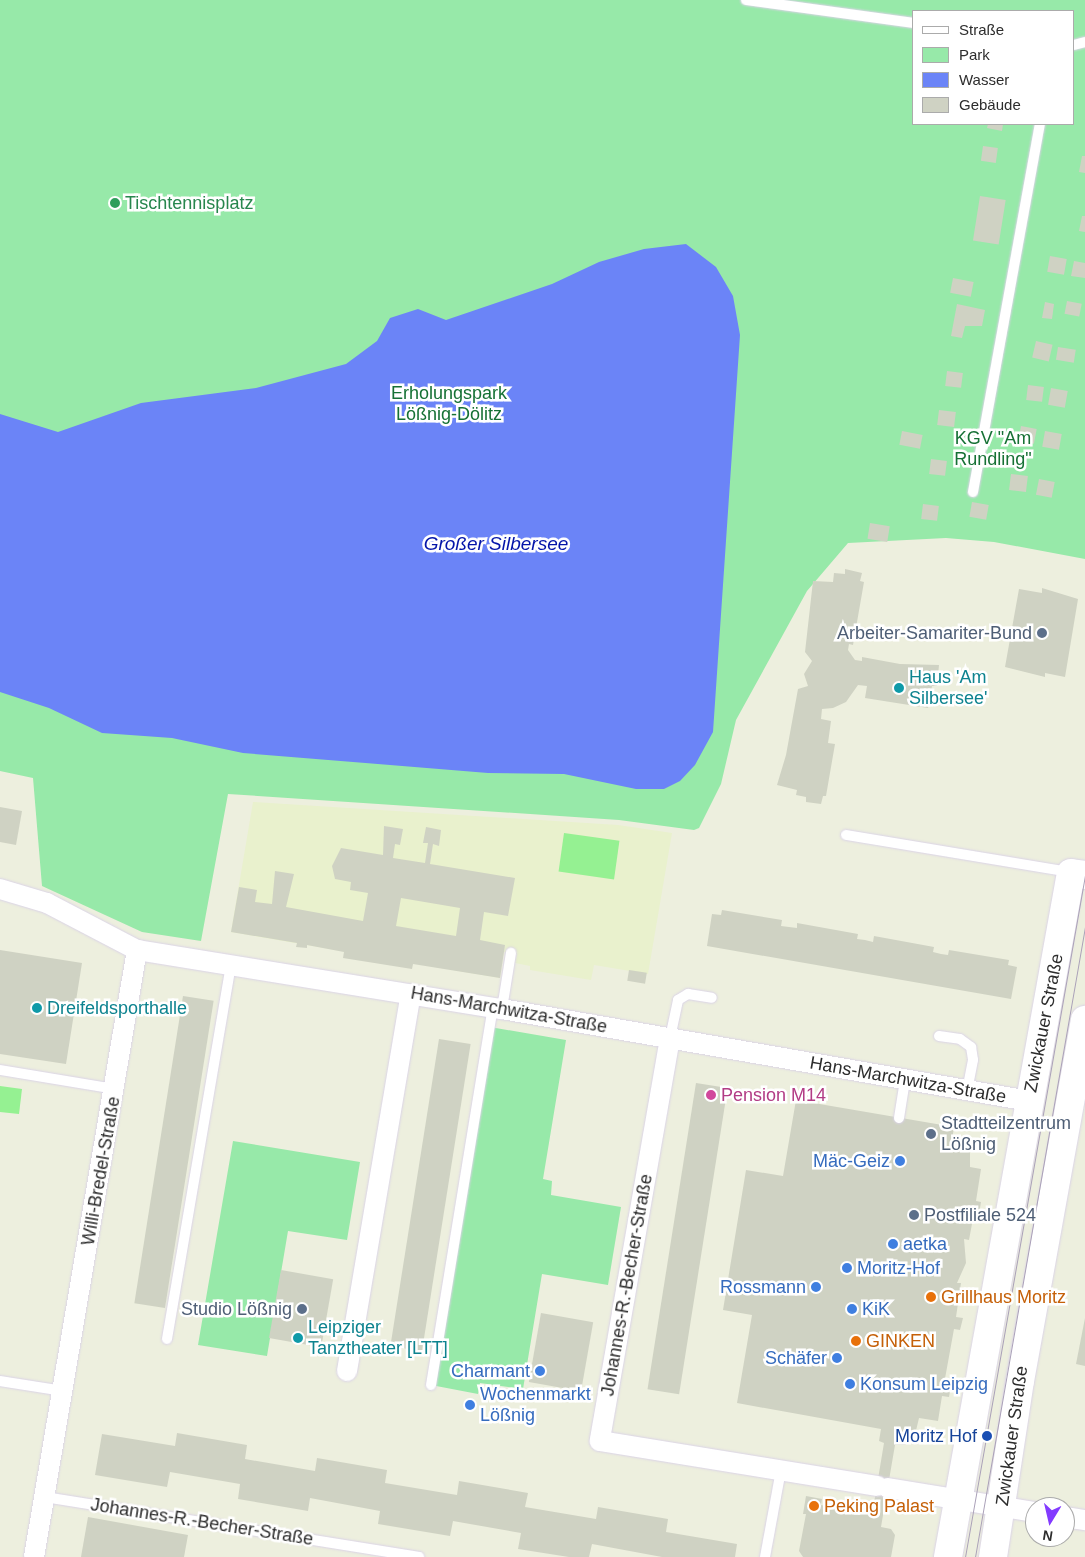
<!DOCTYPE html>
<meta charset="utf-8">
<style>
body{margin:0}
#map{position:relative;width:1085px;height:1557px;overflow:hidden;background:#edefde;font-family:Helvetica,sans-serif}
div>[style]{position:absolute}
.education>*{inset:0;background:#e9f1cd}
.green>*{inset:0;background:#97e9a9}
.pitch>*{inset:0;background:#95f192;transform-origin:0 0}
.water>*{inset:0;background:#6b84f7}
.building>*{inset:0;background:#cfd2c3;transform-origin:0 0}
.roads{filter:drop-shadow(0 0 1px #dad3e6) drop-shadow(0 0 1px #dad3e6)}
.service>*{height:10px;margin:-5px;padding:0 5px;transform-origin:5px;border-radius:5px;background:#fff}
.minor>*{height:20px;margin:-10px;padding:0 10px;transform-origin:10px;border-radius:10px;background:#fff}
.secondary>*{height:28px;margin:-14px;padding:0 14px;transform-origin:14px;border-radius:14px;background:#fff}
.tram>*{height:1px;margin:-0.5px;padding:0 0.5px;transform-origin:0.5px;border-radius:0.5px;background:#aaa0b8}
.dots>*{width:14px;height:14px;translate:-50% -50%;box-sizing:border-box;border:2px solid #fff;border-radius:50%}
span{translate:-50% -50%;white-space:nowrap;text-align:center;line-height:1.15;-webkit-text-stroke:5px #fff;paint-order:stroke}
.leisure-label{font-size:18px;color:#27864d}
.left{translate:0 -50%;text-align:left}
.park-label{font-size:18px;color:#167135}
.service-label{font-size:18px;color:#4e5e75}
.right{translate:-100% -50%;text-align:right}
.culture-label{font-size:18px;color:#0d838f}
.street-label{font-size:18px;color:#2d2d2d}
.hotel-label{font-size:18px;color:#b23c85}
.shop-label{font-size:18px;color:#366cbe}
.food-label{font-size:18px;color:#c56008}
.transit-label{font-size:18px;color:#164399}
.water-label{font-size:19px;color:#0415a9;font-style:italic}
.legend{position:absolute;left:912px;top:10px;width:162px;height:115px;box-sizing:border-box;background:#fff;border:1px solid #ababab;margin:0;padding:6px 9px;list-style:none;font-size:15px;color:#2d2d2d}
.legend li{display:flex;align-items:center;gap:10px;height:25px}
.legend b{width:25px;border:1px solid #ababab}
.north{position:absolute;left:1025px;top:1497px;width:50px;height:50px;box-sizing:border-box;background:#fff;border:1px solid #ababab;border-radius:50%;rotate:189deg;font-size:14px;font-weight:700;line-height:20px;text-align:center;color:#2d2d2d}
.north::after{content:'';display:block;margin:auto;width:18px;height:22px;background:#833bff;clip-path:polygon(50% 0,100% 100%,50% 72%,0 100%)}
</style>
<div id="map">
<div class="education">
<i style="clip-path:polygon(253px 802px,618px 825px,672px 833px,648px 974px,594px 965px,591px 980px,530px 970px,530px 966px,515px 963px,517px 954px,504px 952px,500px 978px,231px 932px)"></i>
</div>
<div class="green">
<i style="clip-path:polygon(evenodd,0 0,1085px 0,1085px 559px,994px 542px,946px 538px,848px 543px,807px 591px,736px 720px,721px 784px,699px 828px,694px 830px,619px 820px,228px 794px,201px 941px,142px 932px,42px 886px,33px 778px,0 771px,0 0,914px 11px,1074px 11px,1074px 124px,914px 124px,914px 11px)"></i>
<i style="clip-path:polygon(490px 1027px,566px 1040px,543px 1179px,552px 1181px,551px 1195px,621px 1207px,608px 1285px,542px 1274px,523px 1389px,480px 1383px,478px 1394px,431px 1385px)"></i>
<i style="clip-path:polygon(233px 1141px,360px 1162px,347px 1240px,288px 1231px,267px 1356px,198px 1345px)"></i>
</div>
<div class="pitch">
<i style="left:564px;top:833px;width:56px;height:39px;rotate:8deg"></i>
<i style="clip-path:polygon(0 1086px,22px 1089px,19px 1114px,0 1112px)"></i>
</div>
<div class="water">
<i style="clip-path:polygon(686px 244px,716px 267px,733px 296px,740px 335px,713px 732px,695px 765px,680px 781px,664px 789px,636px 789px,564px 774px,488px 773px,243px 753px,172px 738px,102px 733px,49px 708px,0 692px,0 414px,58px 432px,141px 403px,256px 388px,346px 364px,377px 341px,390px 318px,418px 309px,446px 320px,552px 284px,599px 262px,644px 249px)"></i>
</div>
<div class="building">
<i style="clip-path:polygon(988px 124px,1003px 124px,1002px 131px,987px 128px)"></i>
<i style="left:983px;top:146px;width:15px;height:15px;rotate:8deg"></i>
<i style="clip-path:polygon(1082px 156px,1085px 156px,1085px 173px,1079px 172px)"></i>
<i style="left:980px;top:196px;width:26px;height:45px;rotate:9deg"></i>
<i style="clip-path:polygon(1082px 216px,1085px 216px,1085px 232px,1079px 231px)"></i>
<i style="left:1050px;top:256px;width:17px;height:16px;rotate:10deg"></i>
<i style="clip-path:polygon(1074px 261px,1085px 263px,1085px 278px,1071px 276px)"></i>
<i style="left:953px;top:278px;width:21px;height:15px;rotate:11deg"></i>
<i style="left:1067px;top:301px;width:15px;height:13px;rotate:11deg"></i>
<i style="clip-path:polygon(1045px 302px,1054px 304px,1052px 319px,1042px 318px)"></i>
<i style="clip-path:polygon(957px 304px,985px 310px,982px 326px,965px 326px,962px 338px,951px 336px)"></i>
<i style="left:1036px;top:341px;width:17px;height:17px;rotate:13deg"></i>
<i style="left:1058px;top:347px;width:18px;height:13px;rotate:9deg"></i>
<i style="left:947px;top:371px;width:16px;height:15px;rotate:7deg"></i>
<i style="left:1028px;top:385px;width:16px;height:15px;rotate:7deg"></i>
<i style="left:1051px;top:388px;width:17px;height:17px;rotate:10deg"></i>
<i style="left:939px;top:410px;width:17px;height:15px;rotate:7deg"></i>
<i style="left:1021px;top:426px;width:16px;height:15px;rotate:11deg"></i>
<i style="left:902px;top:431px;width:21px;height:14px;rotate:11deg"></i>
<i style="left:1045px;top:431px;width:17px;height:16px;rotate:10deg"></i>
<i style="left:931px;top:459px;width:16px;height:15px;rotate:7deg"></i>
<i style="left:1011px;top:474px;width:17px;height:16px;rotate:7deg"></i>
<i style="left:1039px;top:479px;width:16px;height:16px;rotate:11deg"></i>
<i style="left:972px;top:502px;width:17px;height:15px;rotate:10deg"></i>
<i style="left:923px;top:504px;width:16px;height:15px;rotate:7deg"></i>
<i style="left:870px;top:523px;width:20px;height:16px;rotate:9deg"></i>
<i style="clip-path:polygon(845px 569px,862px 573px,860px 581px,864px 582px,853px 645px,849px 644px,848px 650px,855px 660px,862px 661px,862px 657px,900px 664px,939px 665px,937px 686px,932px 686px,928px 708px,865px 698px,867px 686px,858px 685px,846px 702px,833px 708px,822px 709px,821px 719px,831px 721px,828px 743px,835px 744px,826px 796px,823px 796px,821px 804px,806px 802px,806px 797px,796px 795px,797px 790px,777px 785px,786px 755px,798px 689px,808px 686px,804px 674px,812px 661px,805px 652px,813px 581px,833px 582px,834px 573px,845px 574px)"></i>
<i style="clip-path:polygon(1042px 588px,1078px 599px,1065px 677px,1045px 673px,1045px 677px,1005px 667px,1019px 589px,1042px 593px)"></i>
<i style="clip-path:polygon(0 807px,22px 811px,16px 845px,0 842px)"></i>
<i style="clip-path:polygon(evenodd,384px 826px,403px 829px,400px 845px,395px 844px,393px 858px,425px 863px,428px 843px,423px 843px,426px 827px,441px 830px,439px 846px,433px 844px,430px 864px,515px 878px,508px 916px,484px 912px,480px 940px,505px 945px,500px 978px,413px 964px,412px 969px,343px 958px,344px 952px,307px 945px,307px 948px,296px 947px,297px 943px,231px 932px,239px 887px,257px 890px,255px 902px,272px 904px,275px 871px,294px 874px,286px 907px,363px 921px,368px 893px,350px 890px,351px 882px,335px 879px,332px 866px,341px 848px,383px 855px,384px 826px,401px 898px,460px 908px,456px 936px,396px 926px,401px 898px)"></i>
<i style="clip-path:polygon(722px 910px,782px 920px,781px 926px,797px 928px,797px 923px,858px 934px,857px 939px,865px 940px,873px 942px,874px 936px,934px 947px,933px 952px,941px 954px,948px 955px,949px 950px,1009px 960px,1008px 965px,1017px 967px,1011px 999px,707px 946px,712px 914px,721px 915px)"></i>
<i style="clip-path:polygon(0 950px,82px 963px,66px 1064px,0 1054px)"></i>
<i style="left:629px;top:970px;width:18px;height:11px;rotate:9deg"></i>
<i style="left:183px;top:996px;width:31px;height:311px;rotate:9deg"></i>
<i style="left:439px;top:1039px;width:32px;height:311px;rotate:9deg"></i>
<i style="left:696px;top:1083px;width:32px;height:310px;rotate:9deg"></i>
<i style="clip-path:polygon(796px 1100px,954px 1127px,952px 1140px,962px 1143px,970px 1152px,970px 1167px,981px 1169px,976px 1201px,981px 1202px,979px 1214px,974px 1213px,969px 1240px,964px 1239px,966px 1263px,957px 1283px,961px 1283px,956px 1317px,963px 1318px,960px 1330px,954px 1329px,944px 1384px,951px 1385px,949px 1397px,942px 1396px,938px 1421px,919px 1418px,914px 1439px,905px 1445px,895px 1445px,881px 1527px,891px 1529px,895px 1535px,891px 1557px,803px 1557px,799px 1551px,806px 1514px,803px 1514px,806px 1496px,822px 1499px,821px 1505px,872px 1515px,884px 1443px,879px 1441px,881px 1429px,737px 1403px,752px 1315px,723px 1310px,746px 1170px,783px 1176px)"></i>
<i style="left:281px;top:1270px;width:53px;height:69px;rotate:10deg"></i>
<i style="left:541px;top:1313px;width:53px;height:70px;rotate:10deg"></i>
<i style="clip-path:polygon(1085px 1318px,1085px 1366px,1076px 1364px)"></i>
<i style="clip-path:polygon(177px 1433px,247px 1445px,245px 1459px,315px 1471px,317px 1458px,387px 1470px,385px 1483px,457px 1495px,459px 1481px,528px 1493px,525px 1507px,596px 1519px,598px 1507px,668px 1519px,666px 1532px,737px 1544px,735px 1557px,662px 1557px,592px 1544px,589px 1557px,569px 1557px,518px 1549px,521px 1533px,453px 1521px,450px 1536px,378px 1524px,380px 1511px,310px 1498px,308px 1511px,238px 1499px,240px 1484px,170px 1472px,167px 1487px,95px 1475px,102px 1434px,175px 1446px)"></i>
<i style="clip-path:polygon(88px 1517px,188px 1535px,184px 1557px,81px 1557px)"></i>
</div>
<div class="roads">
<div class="service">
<i style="left:746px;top:0;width:170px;rotate:7.8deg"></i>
<i style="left:1074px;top:45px;width:11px;rotate:-15deg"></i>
<i style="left:973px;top:492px;width:374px;rotate:-79.7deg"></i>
<i style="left:846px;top:835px;width:227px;rotate:9.4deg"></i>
<i style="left:502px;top:1009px;width:57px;rotate:-80.9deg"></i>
<i style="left:939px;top:1036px;width:21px;rotate:8deg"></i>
<i style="left:960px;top:1039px;width:14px;rotate:36deg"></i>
<i style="left:971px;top:1047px;width:13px;rotate:81deg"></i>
<i style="left:973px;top:1060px;width:31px;rotate:101deg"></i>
<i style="left:670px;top:1038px;width:39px;rotate:-78deg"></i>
<i style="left:678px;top:1000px;width:12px;rotate:-31deg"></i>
<i style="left:688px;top:994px;width:24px;rotate:9deg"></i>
<i style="left:0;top:1070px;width:117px;rotate:9.4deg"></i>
<i style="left:899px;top:1118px;width:39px;rotate:-81deg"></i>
<i style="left:167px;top:1339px;width:379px;rotate:-80.3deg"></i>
<i style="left:0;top:1381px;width:64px;rotate:9deg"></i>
<i style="left:431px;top:1385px;width:383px;rotate:-80.7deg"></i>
<i style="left:45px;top:1497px;width:379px;rotate:9.1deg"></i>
<i style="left:765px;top:1557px;width:88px;rotate:-79.6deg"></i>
</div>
<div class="minor">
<i style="left:0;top:889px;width:49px;rotate:16.6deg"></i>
<i style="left:47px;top:903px;width:102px;rotate:27.6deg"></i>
<i style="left:137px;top:950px;width:370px;rotate:9.2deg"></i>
<i style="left:502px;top:1009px;width:535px;rotate:9.9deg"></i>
<i style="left:670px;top:1038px;width:409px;rotate:99.9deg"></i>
<i style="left:600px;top:1441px;width:281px;rotate:9.2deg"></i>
<i style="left:347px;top:1371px;width:382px;rotate:-80.4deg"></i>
<i style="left:888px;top:1488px;width:149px;rotate:9.3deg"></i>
<i style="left:1065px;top:1517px;width:20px;rotate:9deg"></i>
<i style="left:34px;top:1557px;width:616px;rotate:-80.37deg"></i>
</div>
<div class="secondary">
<i style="left:948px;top:1557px;width:695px;rotate:-79.81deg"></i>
<i style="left:1071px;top:873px;width:14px;rotate:8deg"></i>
<i style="left:993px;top:1557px;width:178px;rotate:-81.3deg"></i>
<i style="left:1020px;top:1381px;width:367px;rotate:-79.8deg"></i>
</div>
</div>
<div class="tram">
<i style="left:965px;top:1557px;width:692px;rotate:-80.02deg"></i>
<i style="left:975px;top:1557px;width:640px;rotate:-80.1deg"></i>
</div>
<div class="dots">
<i style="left:115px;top:203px;background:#2e9e5b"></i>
<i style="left:1042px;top:633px;background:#5c6f8a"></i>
<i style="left:899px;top:688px;background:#0f9aa8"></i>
<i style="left:37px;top:1008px;background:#0f9aa8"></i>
<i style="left:711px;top:1095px;background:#d1479c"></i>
<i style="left:931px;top:1134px;background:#5c6f8a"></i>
<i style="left:900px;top:1161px;background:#3f7fe0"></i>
<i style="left:914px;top:1215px;background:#5c6f8a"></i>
<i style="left:893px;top:1244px;background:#3f7fe0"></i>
<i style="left:847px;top:1268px;background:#3f7fe0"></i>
<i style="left:816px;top:1287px;background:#3f7fe0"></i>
<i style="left:931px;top:1297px;background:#e8710a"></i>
<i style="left:302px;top:1309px;background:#5c6f8a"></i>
<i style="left:852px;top:1309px;background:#3f7fe0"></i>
<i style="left:298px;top:1338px;background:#0f9aa8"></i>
<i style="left:856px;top:1341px;background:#e8710a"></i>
<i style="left:837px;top:1358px;background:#3f7fe0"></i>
<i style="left:540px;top:1371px;background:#3f7fe0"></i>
<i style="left:850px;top:1384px;background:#3f7fe0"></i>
<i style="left:470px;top:1405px;background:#3f7fe0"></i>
<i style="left:987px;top:1436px;background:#1a4fb4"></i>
<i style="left:814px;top:1506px;background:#e8710a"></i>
</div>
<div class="leisure-label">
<span class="left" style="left:125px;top:203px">Tischtennisplatz</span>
</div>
<div class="park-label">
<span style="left:449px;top:404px">Erholungspark<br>Lößnig-Dölitz</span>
<span style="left:993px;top:449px">KGV "Am<br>Rundling"</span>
</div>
<div class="service-label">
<span class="right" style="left:1032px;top:633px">Arbeiter-Samariter-Bund</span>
<span class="left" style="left:941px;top:1134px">Stadtteilzentrum<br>Lößnig</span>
<span class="left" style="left:924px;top:1215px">Postfiliale 524</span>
<span class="right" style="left:292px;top:1309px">Studio Lößnig</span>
</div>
<div class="culture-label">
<span class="left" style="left:909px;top:688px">Haus 'Am<br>Silbersee'</span>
<span class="left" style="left:47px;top:1008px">Dreifeldsporthalle</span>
<span class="left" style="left:308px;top:1338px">Leipziger<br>Tanztheater [LTT]</span>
</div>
<div class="street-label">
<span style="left:509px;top:1010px;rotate:10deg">Hans-Marchwitza-Straße</span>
<span style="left:1044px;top:1023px;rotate:-79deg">Zwickauer Straße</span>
<span style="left:908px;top:1080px;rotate:10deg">Hans-Marchwitza-Straße</span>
<span style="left:101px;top:1171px;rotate:-80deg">Willi-Bredel-Straße</span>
<span style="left:627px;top:1285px;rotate:-80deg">Johannes-R.-Becher-Straße</span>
<span style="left:1012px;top:1436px;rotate:-82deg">Zwickauer Straße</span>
<span style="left:202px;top:1522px;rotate:9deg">Johannes-R.-Becher-Straße</span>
</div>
<div class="hotel-label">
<span class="left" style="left:721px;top:1095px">Pension M14</span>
</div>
<div class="shop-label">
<span class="right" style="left:890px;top:1161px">Mäc-Geiz</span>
<span class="left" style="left:903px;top:1244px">aetka</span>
<span class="left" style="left:857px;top:1268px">Moritz-Hof</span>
<span class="right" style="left:806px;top:1287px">Rossmann</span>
<span class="left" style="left:862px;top:1309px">KiK</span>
<span class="right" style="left:827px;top:1358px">Schäfer</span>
<span class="right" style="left:530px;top:1371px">Charmant</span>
<span class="left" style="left:860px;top:1384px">Konsum Leipzig</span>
<span class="left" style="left:480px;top:1405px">Wochenmarkt<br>Lößnig</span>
</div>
<div class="food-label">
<span class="left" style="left:941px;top:1297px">Grillhaus Moritz</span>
<span class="left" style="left:866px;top:1341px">GINKEN</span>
<span class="left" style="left:824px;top:1506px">Peking Palast</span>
</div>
<div class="transit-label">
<span class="right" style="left:977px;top:1436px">Moritz Hof</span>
</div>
<div class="water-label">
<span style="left:496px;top:544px">Großer Silbersee</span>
</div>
<ul class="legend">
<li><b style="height:6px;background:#fff"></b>Straße</li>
<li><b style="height:14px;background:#97e9a9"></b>Park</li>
<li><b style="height:14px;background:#6b84f7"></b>Wasser</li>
<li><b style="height:14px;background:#cfd2c3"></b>Gebäude</li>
</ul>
<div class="north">N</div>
</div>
